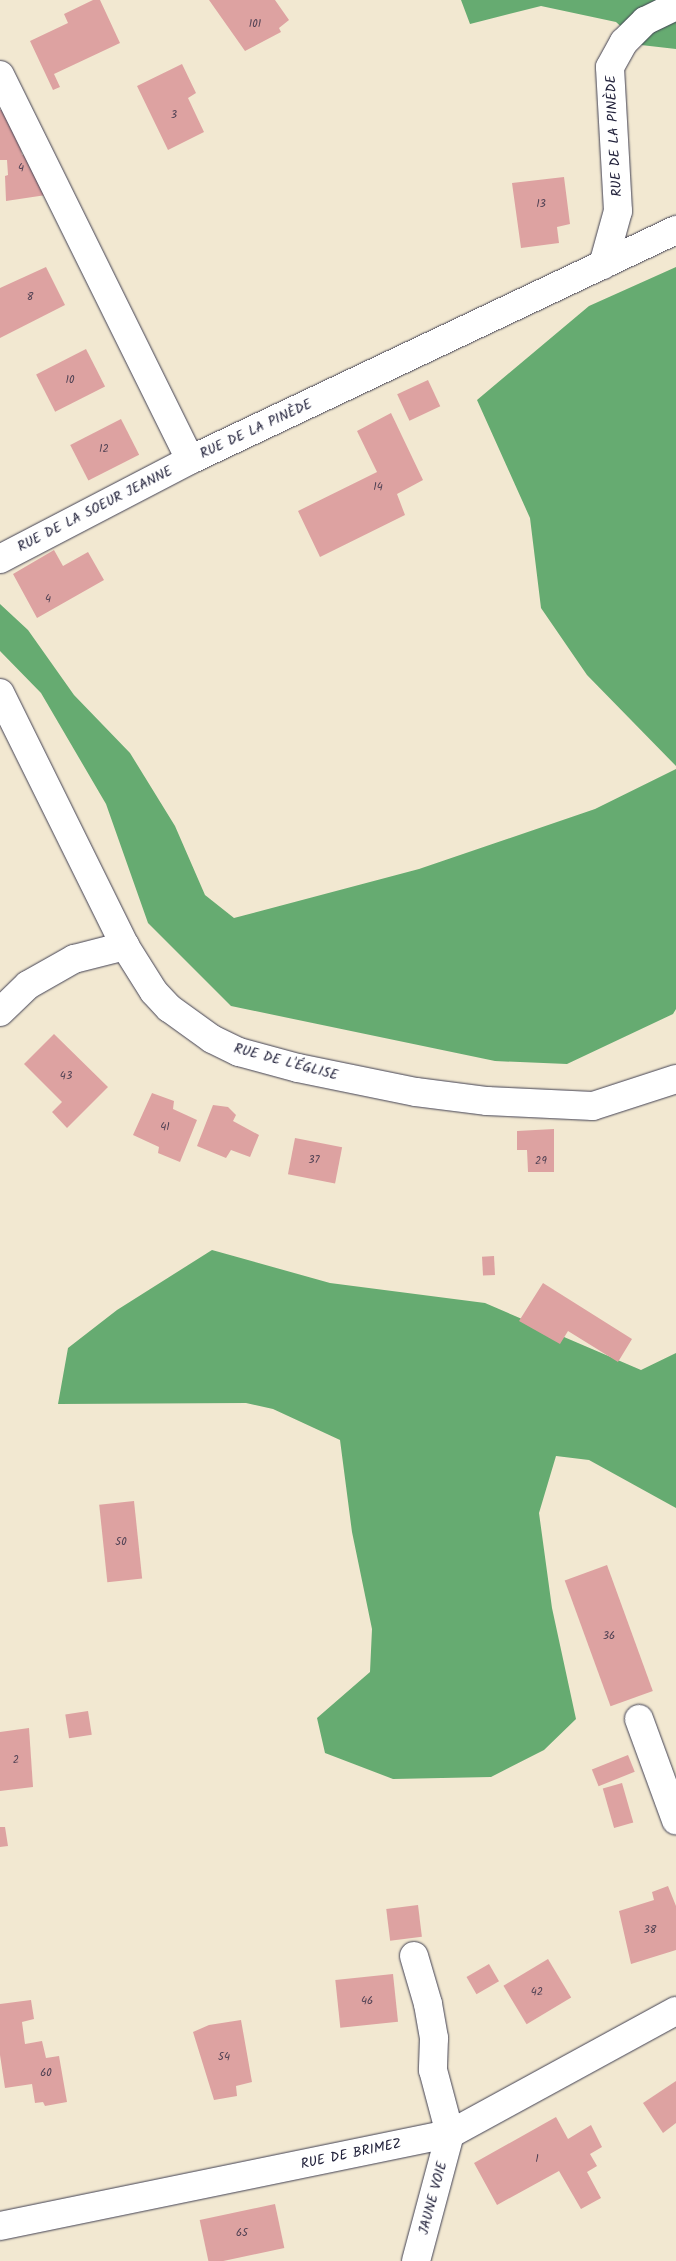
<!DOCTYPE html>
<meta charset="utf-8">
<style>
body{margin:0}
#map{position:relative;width:676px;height:2261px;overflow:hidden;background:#f2e8d1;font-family:Kalam,sans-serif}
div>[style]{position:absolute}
.forest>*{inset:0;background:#66ab71}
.building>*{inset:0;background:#dda2a1;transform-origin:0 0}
.roads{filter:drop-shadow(0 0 1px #414052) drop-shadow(0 0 1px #414052)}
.minor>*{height:28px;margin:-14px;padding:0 14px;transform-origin:14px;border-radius:14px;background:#fff}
span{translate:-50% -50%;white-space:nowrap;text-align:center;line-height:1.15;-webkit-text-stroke:4px #fff;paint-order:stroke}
.number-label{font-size:11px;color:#514254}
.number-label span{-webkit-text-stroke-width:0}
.street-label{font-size:14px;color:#22223b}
</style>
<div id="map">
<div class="forest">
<i style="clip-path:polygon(461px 0,676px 0,676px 49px,641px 45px,616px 22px,541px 6px,470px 24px)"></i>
<i style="clip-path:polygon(676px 267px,676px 766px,587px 675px,541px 608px,530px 518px,477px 400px,589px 306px)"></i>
<i style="clip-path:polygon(0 604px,28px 630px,74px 695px,130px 753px,175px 826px,205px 895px,234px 918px,419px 869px,595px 809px,676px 769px,676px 1009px,673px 1014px,567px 1064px,495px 1061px,231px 1006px,148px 923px,106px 804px,41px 693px,0 651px)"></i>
<i style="clip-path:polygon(212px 1250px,330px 1283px,485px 1303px,641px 1370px,676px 1353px,676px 1508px,589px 1460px,556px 1456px,539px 1513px,552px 1608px,576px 1719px,544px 1750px,491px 1777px,393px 1779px,325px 1753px,317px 1718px,370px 1672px,372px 1629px,352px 1532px,340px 1440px,273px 1409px,246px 1403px,58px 1404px,68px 1348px,117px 1310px)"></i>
</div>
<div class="building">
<i style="clip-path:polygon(93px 0,100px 0,120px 43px,54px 74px,60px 87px,53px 90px,30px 41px,68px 23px,64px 14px)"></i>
<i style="clip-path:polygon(209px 0,275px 0,289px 20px,279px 28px,281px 32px,245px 51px)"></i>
<i style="clip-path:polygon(182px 64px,196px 93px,188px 98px,204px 132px,168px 150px,137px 86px)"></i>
<i style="clip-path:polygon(0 110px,8px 110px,19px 134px,22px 155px,28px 152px,46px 195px,6px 201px,5px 176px,8px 175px,7px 160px,0 160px)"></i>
<i style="clip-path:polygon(564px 177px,570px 224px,557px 227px,559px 243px,521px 248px,512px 183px)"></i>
<i style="clip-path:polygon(46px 267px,65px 305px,0 338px,0 288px)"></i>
<i style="left:86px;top:349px;width:42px;height:56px;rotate:63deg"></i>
<i style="left:428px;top:380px;width:29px;height:34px;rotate:65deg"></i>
<i style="clip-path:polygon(391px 413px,423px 480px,397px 494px,405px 515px,320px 557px,298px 511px,377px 472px,357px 431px)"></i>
<i style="left:121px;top:419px;width:40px;height:57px;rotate:63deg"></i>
<i style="clip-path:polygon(54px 550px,63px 566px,88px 552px,104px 580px,37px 618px,13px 574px)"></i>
<i style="clip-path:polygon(54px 1034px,108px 1087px,67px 1128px,52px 1112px,62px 1102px,24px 1064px)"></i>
<i style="clip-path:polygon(152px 1093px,174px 1101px,173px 1109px,197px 1120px,180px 1162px,158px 1153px,159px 1147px,133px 1135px)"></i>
<i style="clip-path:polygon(213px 1105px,228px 1107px,236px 1115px,233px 1121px,259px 1135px,250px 1157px,231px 1150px,226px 1158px,197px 1146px)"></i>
<i style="clip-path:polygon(554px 1129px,554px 1172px,528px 1172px,527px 1150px,517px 1150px,517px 1131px)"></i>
<i style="left:295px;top:1138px;width:48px;height:37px;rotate:11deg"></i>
<i style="left:494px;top:1256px;width:19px;height:12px;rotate:87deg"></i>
<i style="clip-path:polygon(543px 1283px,632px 1339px,618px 1362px,568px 1331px,560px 1344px,519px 1321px)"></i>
<i style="left:134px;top:1501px;width:78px;height:35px;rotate:84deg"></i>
<i style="left:607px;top:1565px;width:134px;height:45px;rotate:70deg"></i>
<i style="left:88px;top:1711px;width:24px;height:23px;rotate:81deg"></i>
<i style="clip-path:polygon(29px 1728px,33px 1787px,0 1791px,0 1732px)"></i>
<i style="left:628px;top:1755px;width:18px;height:39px;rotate:68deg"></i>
<i style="left:622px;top:1783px;width:41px;height:20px;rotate:74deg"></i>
<i style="clip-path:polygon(0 1827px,5px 1827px,8px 1846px,0 1847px)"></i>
<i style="clip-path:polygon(668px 1886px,676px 1906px,676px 1950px,631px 1964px,619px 1911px,654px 1900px,652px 1892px)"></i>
<i style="left:418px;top:1905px;width:32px;height:32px;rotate:83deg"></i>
<i style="left:548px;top:1959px;width:45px;height:52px;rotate:59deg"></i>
<i style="left:489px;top:1964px;width:20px;height:26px;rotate:60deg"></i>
<i style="left:393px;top:1974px;width:48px;height:58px;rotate:84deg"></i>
<i style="clip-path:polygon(31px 2000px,34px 2019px,22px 2022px,25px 2044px,42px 2041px,46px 2058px,59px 2056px,67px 2102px,45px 2106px,43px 2102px,35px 2103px,32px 2084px,5px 2088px,0 2055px,0 2004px)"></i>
<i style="clip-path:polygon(241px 2020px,252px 2082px,236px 2086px,237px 2096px,214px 2100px,193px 2032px,209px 2025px)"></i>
<i style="clip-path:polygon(676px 2081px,676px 2123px,663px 2133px,643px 2103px)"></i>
<i style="clip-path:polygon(556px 2117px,568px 2139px,591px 2125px,602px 2147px,590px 2154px,597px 2166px,587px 2172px,601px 2198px,581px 2209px,559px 2171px,497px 2205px,474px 2163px)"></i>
<i style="left:275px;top:2204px;width:45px;height:77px;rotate:78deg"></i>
</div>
<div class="roads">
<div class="minor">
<i style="left:0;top:75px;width:429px;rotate:63.7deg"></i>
<i style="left:603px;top:265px;width:56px;rotate:-74.5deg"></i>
<i style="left:618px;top:211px;width:144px;rotate:-93.2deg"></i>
<i style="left:610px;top:67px;width:29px;rotate:-61deg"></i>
<i style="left:624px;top:42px;width:30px;rotate:-45deg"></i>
<i style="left:645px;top:21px;width:34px;rotate:-26deg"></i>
<i style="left:0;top:559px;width:214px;rotate:-27.5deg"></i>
<i style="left:190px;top:460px;width:538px;rotate:-25.33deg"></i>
<i style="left:0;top:693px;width:282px;rotate:63.7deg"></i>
<i style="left:125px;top:946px;width:54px;rotate:57.8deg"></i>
<i style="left:154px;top:992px;width:22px;rotate:47deg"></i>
<i style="left:169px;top:1008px;width:53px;rotate:35.8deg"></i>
<i style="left:212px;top:1039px;width:30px;rotate:26deg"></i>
<i style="left:239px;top:1052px;width:61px;rotate:15.2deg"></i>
<i style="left:298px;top:1068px;width:120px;rotate:11.5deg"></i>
<i style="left:416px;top:1092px;width:72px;rotate:7.2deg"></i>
<i style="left:487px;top:1101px;width:106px;rotate:2.7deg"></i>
<i style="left:593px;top:1106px;width:87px;rotate:-18deg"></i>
<i style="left:0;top:1012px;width:39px;rotate:-44deg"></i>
<i style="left:28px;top:985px;width:53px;rotate:-29.5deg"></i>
<i style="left:74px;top:959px;width:53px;rotate:-14.3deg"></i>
<i style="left:639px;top:1719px;width:108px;rotate:69.9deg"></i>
<i style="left:414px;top:1956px;width:50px;rotate:73.7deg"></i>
<i style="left:428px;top:2004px;width:35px;rotate:80deg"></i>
<i style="left:434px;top:2038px;width:32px;rotate:92deg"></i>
<i style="left:433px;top:2070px;width:66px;rotate:75.1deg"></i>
<i style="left:450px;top:2134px;width:131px;rotate:105deg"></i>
<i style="left:0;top:2226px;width:459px;rotate:-11.6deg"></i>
<i style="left:450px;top:2134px;width:257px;rotate:-28.6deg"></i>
</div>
</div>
<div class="number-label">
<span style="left:255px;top:24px">101</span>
<span style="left:174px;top:115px">3</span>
<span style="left:21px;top:168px">4</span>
<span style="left:541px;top:204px">13</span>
<span style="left:30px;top:297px">8</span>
<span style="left:70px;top:380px">10</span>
<span style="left:104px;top:449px">12</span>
<span style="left:378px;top:487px">14</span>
<span style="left:48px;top:599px">4</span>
<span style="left:66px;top:1076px">43</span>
<span style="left:165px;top:1127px">41</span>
<span style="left:314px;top:1160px">37</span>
<span style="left:541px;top:1161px">29</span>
<span style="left:121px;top:1542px">50</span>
<span style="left:609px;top:1636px">36</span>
<span style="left:16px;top:1760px">2</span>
<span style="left:650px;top:1930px">38</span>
<span style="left:537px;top:1992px">42</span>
<span style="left:367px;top:2001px">46</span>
<span style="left:224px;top:2057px">54</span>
<span style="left:46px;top:2073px">60</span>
<span style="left:537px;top:2159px">1</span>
<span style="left:242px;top:2233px">65</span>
</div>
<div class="street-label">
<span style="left:614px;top:136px;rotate:-93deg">RUE DE LA PINÈDE</span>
<span style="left:256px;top:429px;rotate:-25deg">RUE DE LA PINÈDE</span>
<span style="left:95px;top:509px;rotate:-27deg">RUE DE LA SOEUR JEANNE</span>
<span style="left:286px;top:1062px;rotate:15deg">RUE DE L'ÉGLISE</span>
<span style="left:351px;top:2154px;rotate:-12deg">RUE DE BRIMEZ</span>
<span style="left:433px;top:2198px;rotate:-75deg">JAUNE VOIE</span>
</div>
</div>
